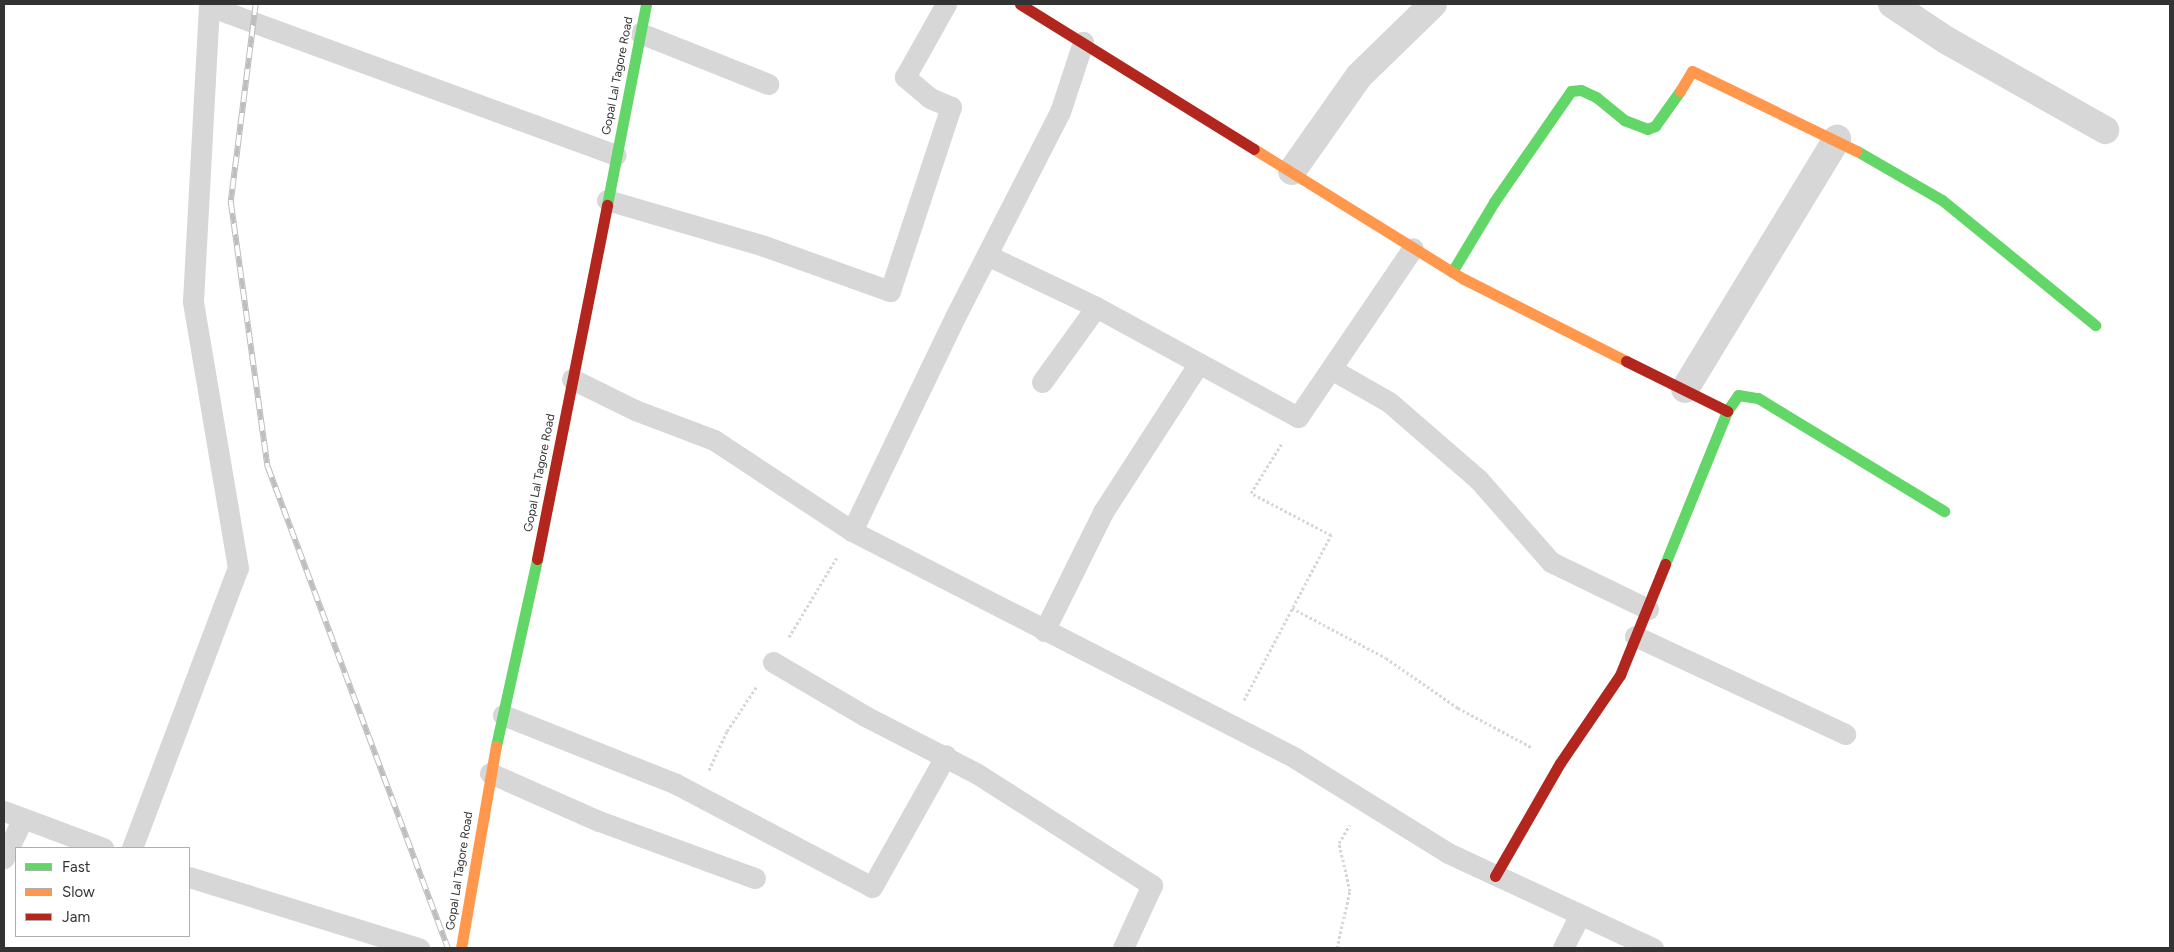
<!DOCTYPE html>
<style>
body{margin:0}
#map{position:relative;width:2174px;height:952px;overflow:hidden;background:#fff;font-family:Figtree,sans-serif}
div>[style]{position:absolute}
.path>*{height:3px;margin-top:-1.5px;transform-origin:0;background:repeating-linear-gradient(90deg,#d6d6d6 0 2.5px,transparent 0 5px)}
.lane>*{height:21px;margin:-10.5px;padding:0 10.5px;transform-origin:10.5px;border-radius:10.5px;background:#d7d7d7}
.street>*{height:28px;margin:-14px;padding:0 14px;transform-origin:14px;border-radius:14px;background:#d7d7d7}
.fast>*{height:11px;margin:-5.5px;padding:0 5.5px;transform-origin:5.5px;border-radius:5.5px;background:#63d668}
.slow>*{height:11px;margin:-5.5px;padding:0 5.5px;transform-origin:5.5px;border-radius:5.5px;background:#ff974d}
.jam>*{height:11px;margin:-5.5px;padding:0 5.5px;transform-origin:5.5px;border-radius:5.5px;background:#b3261e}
.rail>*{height:5.5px;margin-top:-2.75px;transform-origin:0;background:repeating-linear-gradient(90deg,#fff 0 11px,#bebebe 0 22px);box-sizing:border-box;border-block:1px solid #bebebe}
span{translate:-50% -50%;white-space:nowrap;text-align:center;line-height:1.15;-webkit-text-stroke:5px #fff;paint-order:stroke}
.street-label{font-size:12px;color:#333}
.frame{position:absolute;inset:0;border:5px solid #333;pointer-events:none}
.legend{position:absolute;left:15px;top:847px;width:175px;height:90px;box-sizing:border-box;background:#fff;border:1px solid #adadad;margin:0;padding:6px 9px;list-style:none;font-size:15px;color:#333}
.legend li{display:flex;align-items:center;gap:10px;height:25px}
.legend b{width:25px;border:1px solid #adadad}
</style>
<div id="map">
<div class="path">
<i style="left:1292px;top:608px;width:106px;rotate:28deg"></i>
<i style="left:1386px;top:658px;width:88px;rotate:34.8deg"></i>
<i style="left:1458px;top:708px;width:83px;rotate:28.1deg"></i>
<i style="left:789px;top:637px;width:93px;rotate:-59deg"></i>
<i style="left:1244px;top:700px;width:187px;rotate:-62.2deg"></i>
<i style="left:1331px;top:535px;width:90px;rotate:-152.3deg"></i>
<i style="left:1251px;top:493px;width:59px;rotate:-58.2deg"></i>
<i style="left:709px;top:770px;width:43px;rotate:-65.2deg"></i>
<i style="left:727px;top:731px;width:54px;rotate:-56.3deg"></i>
<i style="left:1337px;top:948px;width:58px;rotate:-77.2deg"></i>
<i style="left:1350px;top:891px;width:49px;rotate:-102.9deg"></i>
<i style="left:1339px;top:843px;width:21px;rotate:-59deg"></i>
</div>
<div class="lane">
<i style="left:640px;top:33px;width:138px;rotate:21.7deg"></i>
<i style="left:607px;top:200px;width:164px;rotate:16.3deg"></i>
<i style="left:764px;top:246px;width:134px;rotate:19.7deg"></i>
<i style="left:890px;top:291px;width:194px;rotate:-71.7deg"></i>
<i style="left:951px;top:107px;width:23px;rotate:-157deg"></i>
<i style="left:930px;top:98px;width:33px;rotate:-140deg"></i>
<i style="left:905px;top:77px;width:84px;rotate:-60.7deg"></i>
<i style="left:987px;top:255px;width:121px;rotate:25.5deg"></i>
<i style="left:1331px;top:369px;width:67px;rotate:29.6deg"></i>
<i style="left:1389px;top:402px;width:118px;rotate:40.9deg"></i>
<i style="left:1478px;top:479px;width:111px;rotate:48.7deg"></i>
<i style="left:1551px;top:562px;width:108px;rotate:25.9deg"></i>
<i style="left:572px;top:379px;width:70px;rotate:26.2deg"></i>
<i style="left:635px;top:410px;width:85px;rotate:20.8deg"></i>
<i style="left:714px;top:440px;width:165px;rotate:33.4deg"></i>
<i style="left:852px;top:531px;width:498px;rotate:27.1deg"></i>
<i style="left:1295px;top:758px;width:180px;rotate:31.8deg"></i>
<i style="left:1448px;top:853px;width:226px;rotate:24.9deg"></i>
<i style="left:1042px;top:382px;width:92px;rotate:-54.2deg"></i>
<i style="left:1096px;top:307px;width:230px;rotate:28.6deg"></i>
<i style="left:1298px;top:417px;width:204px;rotate:-55.8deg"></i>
<i style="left:852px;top:531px;width:240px;rotate:-64.3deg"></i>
<i style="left:956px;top:315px;width:228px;rotate:-62.9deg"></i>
<i style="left:1060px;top:112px;width:74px;rotate:-71.8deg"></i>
<i style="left:1044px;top:631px;width:133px;rotate:-63.6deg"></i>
<i style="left:1103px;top:512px;width:177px;rotate:-57.2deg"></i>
<i style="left:1635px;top:636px;width:232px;rotate:25deg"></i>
<i style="left:773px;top:662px;width:107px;rotate:30.4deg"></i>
<i style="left:865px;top:716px;width:125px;rotate:27.2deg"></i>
<i style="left:976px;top:773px;width:209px;rotate:32.5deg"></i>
<i style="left:1152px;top:885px;width:69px;rotate:114.7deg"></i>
<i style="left:503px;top:715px;width:186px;rotate:21.7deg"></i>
<i style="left:676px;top:784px;width:221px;rotate:27.7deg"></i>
<i style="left:872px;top:887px;width:151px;rotate:-60.7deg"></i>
<i style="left:490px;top:773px;width:119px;rotate:23.8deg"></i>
<i style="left:599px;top:821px;width:166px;rotate:20.1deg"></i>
<i style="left:4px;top:811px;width:106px;rotate:20.5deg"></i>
<i style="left:132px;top:848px;width:299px;rotate:-69.3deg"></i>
<i style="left:238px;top:568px;width:271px;rotate:-99.6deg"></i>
<i style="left:193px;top:301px;width:295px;rotate:-86.9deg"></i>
<i style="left:209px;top:6px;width:433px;rotate:20.1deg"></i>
<i style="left:4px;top:858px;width:44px;rotate:-64.6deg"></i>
<i style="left:189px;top:877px;width:241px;rotate:17.2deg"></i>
<i style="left:1563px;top:948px;width:35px;rotate:-63deg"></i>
</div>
<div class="street">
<i style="left:1892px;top:4px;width:65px;rotate:33.7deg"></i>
<i style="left:1946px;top:40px;width:183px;rotate:29.5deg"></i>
<i style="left:1292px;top:171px;width:116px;rotate:-54.8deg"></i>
<i style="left:1359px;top:76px;width:103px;rotate:-44.2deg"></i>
<i style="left:1685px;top:389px;width:293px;rotate:-58.7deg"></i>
</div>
<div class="fast">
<i style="left:1857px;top:151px;width:98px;rotate:30deg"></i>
<i style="left:1942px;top:200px;width:198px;rotate:39.2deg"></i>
<i style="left:607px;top:205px;width:205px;rotate:-79deg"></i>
<i style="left:1452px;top:272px;width:82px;rotate:-59deg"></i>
<i style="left:1494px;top:202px;width:135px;rotate:-55.3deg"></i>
<i style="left:1571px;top:91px;width:10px;rotate:-6deg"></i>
<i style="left:1581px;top:90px;width:17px;rotate:25deg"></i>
<i style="left:1596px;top:97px;width:36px;rotate:39deg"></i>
<i style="left:1624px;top:120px;width:25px;rotate:21deg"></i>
<i style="left:1647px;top:129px;width:9px;rotate:-21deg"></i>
<i style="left:1655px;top:126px;width:43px;rotate:-54.5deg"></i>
<i style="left:1665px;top:564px;width:165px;rotate:-67.9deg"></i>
<i style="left:1727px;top:411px;width:19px;rotate:-55deg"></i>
<i style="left:1738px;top:395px;width:20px;rotate:9deg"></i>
<i style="left:1758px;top:398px;width:218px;rotate:31.3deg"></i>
<i style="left:496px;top:746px;width:191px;rotate:-77.6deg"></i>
</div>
<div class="slow">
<i style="left:1680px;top:91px;width:23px;rotate:-59deg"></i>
<i style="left:1692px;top:71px;width:183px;rotate:25.9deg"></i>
<i style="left:1254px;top:149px;width:247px;rotate:31.8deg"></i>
<i style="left:1464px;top:279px;width:182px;rotate:26.8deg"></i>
<i style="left:461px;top:948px;width:205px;rotate:-80.2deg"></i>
</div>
<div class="jam">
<i style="left:1020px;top:4px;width:275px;rotate:31.8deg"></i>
<i style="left:1626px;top:361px;width:113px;rotate:26.3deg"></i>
<i style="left:537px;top:559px;width:361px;rotate:-78.8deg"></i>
<i style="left:1495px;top:876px;width:130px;rotate:-60.1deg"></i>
<i style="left:1560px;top:763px;width:107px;rotate:-55.7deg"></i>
<i style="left:1620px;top:675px;width:120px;rotate:-67.9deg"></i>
</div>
<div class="rail">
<i style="left:256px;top:4px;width:200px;rotate:97.2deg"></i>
<i style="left:231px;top:202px;width:268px;rotate:82.1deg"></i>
<i style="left:268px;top:467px;width:514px;rotate:69.48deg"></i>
</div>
<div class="street-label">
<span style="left:618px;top:76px;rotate:-79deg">Gopal Lal Tagore Road</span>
<span style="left:540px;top:473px;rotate:-79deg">Gopal Lal Tagore Road</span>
<span style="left:460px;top:871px;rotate:-81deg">Gopal Lal Tagore Road</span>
</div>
<div class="frame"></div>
<ul class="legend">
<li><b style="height:6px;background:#63d668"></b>Fast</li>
<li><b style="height:6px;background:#ff974d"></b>Slow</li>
<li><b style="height:6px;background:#b3261e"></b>Jam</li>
</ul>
</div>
